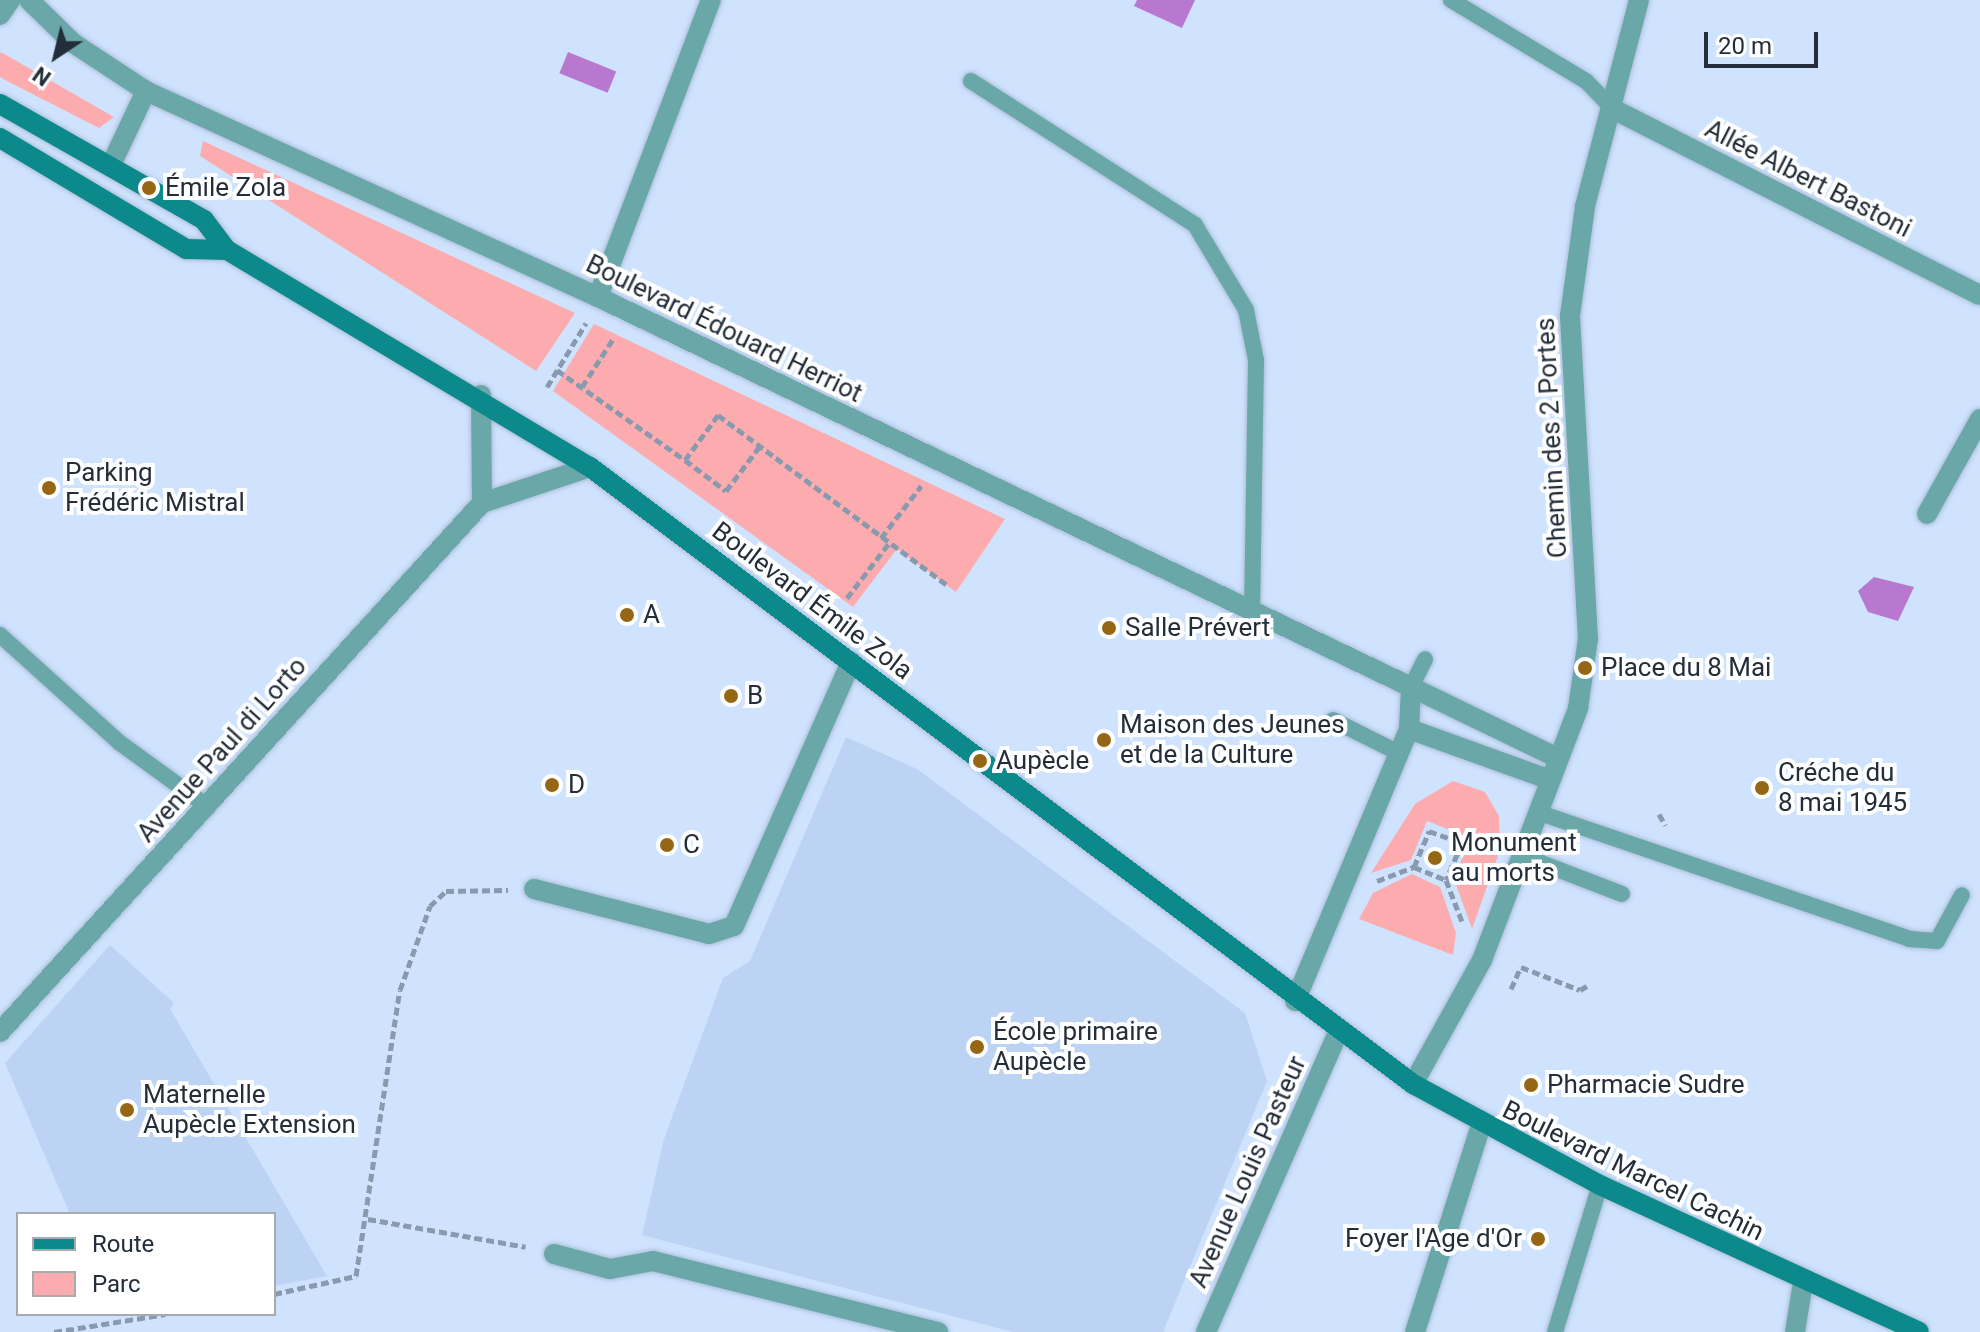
<!DOCTYPE html>
<meta charset="utf-8">
<style>
body{margin:0}
#map{position:relative;width:1980px;height:1332px;overflow:hidden;background:#cfe3ff;font-family:Roboto,sans-serif}
div>[style]{position:absolute}
.built>*{inset:0;background:#bdd3f3}
.green>*{inset:0;background:#fcacaf}
.water>*{inset:0;background:#b878cf;transform-origin:0 0}
.path>*{height:5px;margin-top:-2.5px;transform-origin:0;background:repeating-linear-gradient(90deg,#8999ae 0 8px,transparent 0 12px)}
.roads{filter:drop-shadow(0 0 2px #adbfd8) drop-shadow(0 0 2px #adbfd8)}
.service>*{height:16px;margin:-8px;padding:0 8px;transform-origin:8px;border-radius:8px;background:#6aa7a8}
.minor>*{height:20px;margin:-10px;padding:0 10px;transform-origin:10px;border-radius:10px;background:#6aa7a8}
.secondary>*{height:20px;margin:-10px;padding:0 10px;transform-origin:10px;border-radius:10px;background:#0c898b}
.dots>*{width:22px;height:22px;translate:-50% -50%;box-sizing:border-box;border:4px solid #fff;border-radius:50%}
span{translate:-50% -50%;white-space:nowrap;text-align:center;line-height:1.15;-webkit-text-stroke:8px #fff;paint-order:stroke}
.street-label{font-size:26px;color:#242e3a}
.poi-label{font-size:26px;color:#242e3a}
.left{translate:0 -50%;text-align:left}
.right{translate:-100% -50%;text-align:right}
.legend{position:absolute;left:16px;top:1212px;width:260px;height:104px;box-sizing:border-box;background:#fff;border:2px solid #a7abb0;margin:0;padding:10px 14px;list-style:none;font-size:24px;color:#242e3a}
.legend li{display:flex;align-items:center;gap:16px;height:40px}
.legend b{width:40px;border:2px solid #a7abb0}
.north{position:absolute;left:16px;top:16px;width:80px;height:80px;-webkit-text-stroke:6px #fff;paint-order:stroke;rotate:215deg;font-size:22px;font-weight:700;line-height:32px;text-align:center;color:#242e3a}
.north::after{content:'';display:block;margin:auto;width:28px;height:36px;background:#242e3a;clip-path:polygon(50% 0,100% 100%,50% 72%,0 100%)}
.scale{position:absolute;left:1704px;top:32px;width:114px;height:36px;box-sizing:border-box;border:4px solid #242e3a;border-top:0;padding-left:10px;font-size:24px;line-height:28px;white-space:nowrap;color:#242e3a;-webkit-text-stroke:6px #fff;paint-order:stroke}
</style>
<div id="map">
<div class="built">
<i style="clip-path:polygon(846px 737px,917px 769px,1245px 1013px,1267px 1081px,1163px 1332px,1013px 1332px,642px 1235px,664px 1139px,723px 978px,750px 961px)"></i>
<i style="clip-path:polygon(110px 945px,174px 1003px,170px 1009px,327px 1276px,274px 1286px,274px 1214px,70px 1214px,5px 1063px)"></i>
</div>
<div class="green">
<i style="clip-path:polygon(0 53px,1px 52px,114px 117px,99px 128px,7px 81px,0 77px)"></i>
<i style="clip-path:polygon(203px 141px,575px 313px,536px 371px,200px 156px)"></i>
<i style="clip-path:polygon(594px 324px,1005px 519px,956px 592px,897px 549px,853px 607px,553px 391px)"></i>
<i style="clip-path:polygon(1453px 781px,1485px 792px,1499px 816px,1500px 850px,1472px 929px,1454px 879px,1470px 838px,1427px 821px,1411px 860px,1371px 873px,1415px 804px)"></i>
<i style="clip-path:polygon(1412px 874px,1440px 887px,1456px 933px,1453px 955px,1359px 919px,1373px 893px)"></i>
</div>
<div class="water">
<i style="clip-path:polygon(1137px 0,1195px 0,1182px 28px,1134px 6px)"></i>
<i style="left:568px;top:52px;width:52px;height:23px;rotate:22deg"></i>
<i style="clip-path:polygon(1874px 577px,1914px 587px,1898px 621px,1868px 612px,1858px 591px)"></i>
</div>
<div class="path">
<i style="left:557px;top:370px;width:156px;rotate:35.1deg"></i>
<i style="left:685px;top:460px;width:56px;rotate:-53.7deg"></i>
<i style="left:718px;top:415px;width:287px;rotate:36.6deg"></i>
<i style="left:547px;top:387px;width:75px;rotate:-58.6deg"></i>
<i style="left:582px;top:387px;width:57px;rotate:-57.1deg"></i>
<i style="left:685px;top:460px;width:51px;rotate:37.1deg"></i>
<i style="left:726px;top:491px;width:56px;rotate:-52.9deg"></i>
<i style="left:881px;top:538px;width:66px;rotate:-52.4deg"></i>
<i style="left:847px;top:598px;width:69px;rotate:-52.6deg"></i>
<i style="left:1659px;top:814px;width:13px;rotate:61deg"></i>
<i style="left:1414px;top:867px;width:39px;rotate:-67deg"></i>
<i style="left:1429px;top:831px;width:35px;rotate:20deg"></i>
<i style="left:1462px;top:843px;width:40px;rotate:113.4deg"></i>
<i style="left:1377px;top:881px;width:40px;rotate:-21deg"></i>
<i style="left:1414px;top:867px;width:35px;rotate:22deg"></i>
<i style="left:1446px;top:880px;width:47px;rotate:68.9deg"></i>
<i style="left:1511px;top:989px;width:24px;rotate:-66deg"></i>
<i style="left:1521px;top:967px;width:63px;rotate:21.3deg"></i>
<i style="left:1580px;top:990px;width:8px;rotate:-30deg"></i>
<i style="left:368px;top:1219px;width:160px;rotate:10deg"></i>
<i style="left:274px;top:1294px;width:84px;rotate:-12.4deg"></i>
<i style="left:356px;top:1276px;width:289px;rotate:-81.3deg"></i>
<i style="left:400px;top:990px;width:89px;rotate:-70.3deg"></i>
<i style="left:430px;top:906px;width:22px;rotate:-43deg"></i>
<i style="left:446px;top:891px;width:62px;rotate:-0.9deg"></i>
<i style="left:54px;top:1332px;width:113px;rotate:-9.1deg"></i>
</div>
<div class="roads">
<div class="service">
<i style="left:1451px;top:0;width:157px;rotate:31deg"></i>
<i style="left:1586px;top:81px;width:39px;rotate:46deg"></i>
<i style="left:971px;top:81px;width:266px;rotate:32.7deg"></i>
<i style="left:1195px;top:225px;width:99px;rotate:59deg"></i>
<i style="left:1246px;top:310px;width:51px;rotate:78.7deg"></i>
<i style="left:1256px;top:360px;width:248px;rotate:90.9deg"></i>
<i style="left:0;top:635px;width:161px;rotate:42deg"></i>
<i style="left:120px;top:743px;width:109px;rotate:36deg"></i>
<i style="left:1411px;top:687px;width:31px;rotate:-63deg"></i>
<i style="left:1333px;top:720px;width:74px;rotate:26.6deg"></i>
<i style="left:1537px;top:812px;width:393px;rotate:18.8deg"></i>
<i style="left:1909px;top:939px;width:28px;rotate:4deg"></i>
<i style="left:1937px;top:941px;width:52px;rotate:-61.5deg"></i>
<i style="left:1523px;top:856px;width:106px;rotate:21deg"></i>
<i style="left:1555px;top:1332px;width:154px;rotate:-73deg"></i>
</div>
<div class="minor">
<i style="left:29px;top:0;width:62px;rotate:44.3deg"></i>
<i style="left:73px;top:43px;width:87px;rotate:33.3deg"></i>
<i style="left:146px;top:91px;width:497px;rotate:24.5deg"></i>
<i style="left:598px;top:297px;width:902px;rotate:25.63deg"></i>
<i style="left:1411px;top:687px;width:42px;rotate:92.7deg"></i>
<i style="left:1409px;top:729px;width:295px;rotate:112.7deg"></i>
<i style="left:0;top:15px;width:18px;rotate:-56deg"></i>
<i style="left:1613px;top:109px;width:411px;rotate:26.9deg"></i>
<i style="left:111px;top:165px;width:82px;rotate:-64.7deg"></i>
<i style="left:598px;top:297px;width:318px;rotate:-69.2deg"></i>
<i style="left:481px;top:395px;width:108px;rotate:89.5deg"></i>
<i style="left:1927px;top:514px;width:109px;rotate:-60.8deg"></i>
<i style="left:1411px;top:687px;width:163px;rotate:25.8deg"></i>
<i style="left:1409px;top:729px;width:148px;rotate:19.8deg"></i>
<i style="left:534px;top:889px;width:181px;rotate:14.4deg"></i>
<i style="left:709px;top:934px;width:26px;rotate:-18deg"></i>
<i style="left:734px;top:926px;width:289px;rotate:-66.1deg"></i>
<i style="left:0;top:1032px;width:716px;rotate:-47.66deg"></i>
<i style="left:482px;top:503px;width:114px;rotate:-18.4deg"></i>
<i style="left:1413px;top:1084px;width:142px;rotate:-60.9deg"></i>
<i style="left:1482px;top:960px;width:270px;rotate:-69.1deg"></i>
<i style="left:1578px;top:708px;width:70px;rotate:-81.8deg"></i>
<i style="left:1588px;top:639px;width:324px;rotate:-93.2deg"></i>
<i style="left:1570px;top:316px;width:111px;rotate:-82.2deg"></i>
<i style="left:1585px;top:206px;width:213px;rotate:-75.3deg"></i>
<i style="left:554px;top:1254px;width:58px;rotate:15deg"></i>
<i style="left:610px;top:1269px;width:44px;rotate:-10.5deg"></i>
<i style="left:653px;top:1261px;width:294px;rotate:14deg"></i>
<i style="left:1206px;top:1332px;width:327px;rotate:-66.2deg"></i>
<i style="left:1415px;top:1332px;width:217px;rotate:-72.3deg"></i>
<i style="left:1795px;top:1332px;width:51px;rotate:-80.9deg"></i>
</div>
<div class="secondary">
<i style="left:0;top:104px;width:235px;rotate:29.6deg"></i>
<i style="left:204px;top:220px;width:38px;rotate:53deg"></i>
<i style="left:227px;top:250px;width:423px;rotate:30.9deg"></i>
<i style="left:590px;top:467px;width:1029px;rotate:36.86deg"></i>
<i style="left:1413px;top:1084px;width:213px;rotate:28.4deg"></i>
<i style="left:1600px;top:1185px;width:351px;rotate:24.7deg"></i>
<i style="left:0;top:138px;width:217px;rotate:30.8deg"></i>
<i style="left:186px;top:249px;width:41px;rotate:1.4deg"></i>
</div>
</div>
<div class="dots">
<i style="left:149px;top:188px;background:#956715"></i>
<i style="left:49px;top:488px;background:#956715"></i>
<i style="left:627px;top:615px;background:#956715"></i>
<i style="left:1109px;top:628px;background:#956715"></i>
<i style="left:1585px;top:668px;background:#956715"></i>
<i style="left:731px;top:696px;background:#956715"></i>
<i style="left:1104px;top:740px;background:#956715"></i>
<i style="left:980px;top:761px;background:#956715"></i>
<i style="left:552px;top:785px;background:#956715"></i>
<i style="left:1762px;top:788px;background:#956715"></i>
<i style="left:667px;top:845px;background:#956715"></i>
<i style="left:1435px;top:858px;background:#956715"></i>
<i style="left:977px;top:1047px;background:#956715"></i>
<i style="left:1531px;top:1085px;background:#956715"></i>
<i style="left:127px;top:1110px;background:#956715"></i>
<i style="left:1538px;top:1239px;background:#956715"></i>
</div>
<div class="street-label">
<span style="left:1808px;top:179px;rotate:27deg">Allée Albert Bastoni</span>
<span style="left:724px;top:329px;rotate:26deg">Boulevard Édouard Herriot</span>
<span style="left:1552px;top:438px;rotate:-93deg">Chemin des 2 Portes</span>
<span style="left:812px;top:601px;rotate:37deg">Boulevard Émile Zola</span>
<span style="left:222px;top:750px;rotate:-48deg">Avenue Paul di Lorto</span>
<span style="left:1633px;top:1171px;rotate:26deg">Boulevard Marcel Cachin</span>
<span style="left:1248px;top:1172px;rotate:-66deg">Avenue Louis Pasteur</span>
</div>
<div class="poi-label">
<span class="left" style="left:165px;top:188px">Émile Zola</span>
<span class="left" style="left:65px;top:488px">Parking<br>Frédéric Mistral</span>
<span class="left" style="left:643px;top:615px">A</span>
<span class="left" style="left:1125px;top:628px">Salle Prévert</span>
<span class="left" style="left:1601px;top:668px">Place du 8 Mai</span>
<span class="left" style="left:747px;top:696px">B</span>
<span class="left" style="left:1120px;top:740px">Maison des Jeunes<br>et de la Culture</span>
<span class="left" style="left:996px;top:761px">Aupècle</span>
<span class="left" style="left:1778px;top:788px">Créche du<br>8 mai 1945</span>
<span class="left" style="left:568px;top:785px">D</span>
<span class="left" style="left:1451px;top:858px">Monument<br>au morts</span>
<span class="left" style="left:683px;top:845px">C</span>
<span class="left" style="left:993px;top:1047px">École primaire<br>Aupècle</span>
<span class="left" style="left:1547px;top:1085px">Pharmacie Sudre</span>
<span class="left" style="left:143px;top:1110px">Maternelle<br>Aupècle Extension</span>
<span class="right" style="left:1522px;top:1239px">Foyer l'Age d'Or</span>
</div>
<ul class="legend">
<li><b style="height:10px;background:#0c898b"></b>Route</li>
<li><b style="height:22px;background:#fcacaf"></b>Parc</li>
</ul>
<div class="north">N</div>
<div class="scale">20 m</div>
</div>
